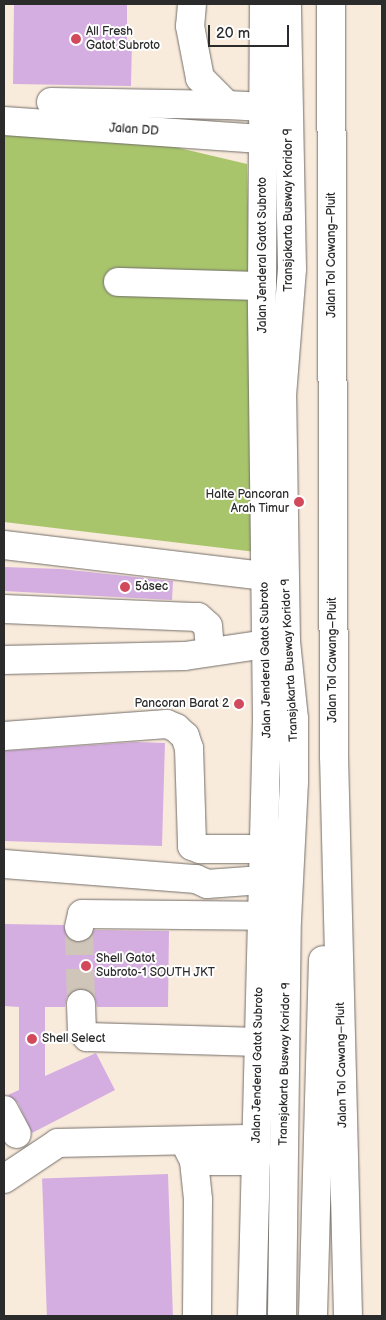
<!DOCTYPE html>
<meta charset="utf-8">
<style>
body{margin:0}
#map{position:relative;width:386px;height:1320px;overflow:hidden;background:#f9ebdc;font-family:"Balsamiq Sans",sans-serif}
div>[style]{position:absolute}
.green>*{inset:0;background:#a8c56c}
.building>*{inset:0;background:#d5aee1;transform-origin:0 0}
.minor-tunnel>*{height:28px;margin-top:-14px;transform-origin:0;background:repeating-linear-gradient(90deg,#d0c5b9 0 28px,transparent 0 42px)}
.roads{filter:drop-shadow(0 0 1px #736e69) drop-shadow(0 0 1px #736e69)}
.minor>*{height:28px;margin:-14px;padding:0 14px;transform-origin:14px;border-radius:14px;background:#fff}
.highway>*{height:28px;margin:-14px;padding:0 14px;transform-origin:14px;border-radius:14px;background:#fff}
.dots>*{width:14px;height:14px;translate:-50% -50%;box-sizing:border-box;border:2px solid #fff;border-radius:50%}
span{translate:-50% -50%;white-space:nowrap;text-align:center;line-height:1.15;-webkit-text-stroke:4px #fff;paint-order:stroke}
.poi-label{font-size:12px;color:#2b2b2b}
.left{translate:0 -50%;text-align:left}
.right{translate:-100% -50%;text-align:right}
.street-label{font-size:12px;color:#2b2b2b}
.frame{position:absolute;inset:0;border:5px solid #2b2b2b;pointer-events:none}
.scale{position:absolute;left:208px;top:25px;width:81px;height:22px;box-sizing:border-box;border:2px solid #2b2b2b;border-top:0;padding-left:6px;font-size:15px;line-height:18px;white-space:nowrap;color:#2b2b2b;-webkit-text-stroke:4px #fff;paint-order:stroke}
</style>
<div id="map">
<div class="green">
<i style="clip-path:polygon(4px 134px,175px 147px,247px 164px,256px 552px,4px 522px)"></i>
</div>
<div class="building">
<i style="clip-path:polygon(14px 4px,127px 4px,127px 40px,132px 40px,131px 86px,13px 84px)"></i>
<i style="clip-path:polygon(4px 567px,61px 569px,173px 581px,172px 600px,4px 591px)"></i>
<i style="clip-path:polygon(135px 742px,165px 743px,162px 846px,4px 841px,4px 751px)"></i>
<i style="clip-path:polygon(4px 924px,64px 925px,68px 938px,76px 942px,90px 938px,94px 930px,169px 931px,168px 1007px,97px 1007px,94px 995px,81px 988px,67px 996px,65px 1007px,45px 1007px,45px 1076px,96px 1053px,115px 1090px,32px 1133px,18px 1103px,8px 1095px,19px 1090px,19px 1007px,4px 1006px)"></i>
<i style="left:168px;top:1174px;width:142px;height:126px;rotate:88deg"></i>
</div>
<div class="minor-tunnel">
<i style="left:79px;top:927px;width:77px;rotate:88.5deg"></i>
</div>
<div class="roads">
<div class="minor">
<i style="left:192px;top:4px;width:22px;rotate:95deg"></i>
<i style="left:190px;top:26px;width:53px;rotate:79.1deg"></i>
<i style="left:200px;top:78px;width:38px;rotate:45deg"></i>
<i style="left:227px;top:105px;width:38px;rotate:3deg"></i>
<i style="left:51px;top:102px;width:176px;rotate:1deg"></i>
<i style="left:4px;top:121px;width:261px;rotate:4deg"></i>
<i style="left:118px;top:282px;width:144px;rotate:1.6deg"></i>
<i style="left:4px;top:545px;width:263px;rotate:6.8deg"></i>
<i style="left:4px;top:609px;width:194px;rotate:2.4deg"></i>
<i style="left:198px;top:617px;width:13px;rotate:42deg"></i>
<i style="left:208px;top:626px;width:25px;rotate:85deg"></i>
<i style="left:4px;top:660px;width:181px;rotate:-1.3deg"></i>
<i style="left:185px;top:656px;width:82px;rotate:-8.4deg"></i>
<i style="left:4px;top:736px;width:163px;rotate:-4.2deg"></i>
<i style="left:167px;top:724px;width:10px;rotate:24deg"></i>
<i style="left:176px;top:728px;width:12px;rotate:42deg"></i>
<i style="left:185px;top:736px;width:13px;rotate:72deg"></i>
<i style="left:189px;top:748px;width:98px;rotate:88.2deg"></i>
<i style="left:192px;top:846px;width:9px;rotate:21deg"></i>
<i style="left:200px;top:849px;width:64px"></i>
<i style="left:4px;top:864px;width:193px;rotate:4.5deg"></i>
<i style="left:196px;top:879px;width:12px;rotate:24deg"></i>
<i style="left:207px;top:884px;width:55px;rotate:-4.2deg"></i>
<i style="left:79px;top:927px;width:13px;rotate:-77deg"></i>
<i style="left:82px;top:914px;width:178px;rotate:0.6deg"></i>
<i style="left:81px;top:1004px;width:27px;rotate:88deg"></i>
<i style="left:82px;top:1031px;width:8px;rotate:50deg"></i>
<i style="left:87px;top:1037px;width:172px;rotate:1.7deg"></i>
<i style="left:4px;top:1110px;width:27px;rotate:62deg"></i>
<i style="left:184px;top:1141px;width:22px;rotate:63deg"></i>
<i style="left:194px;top:1161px;width:39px;rotate:84deg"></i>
<i style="left:198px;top:1200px;width:116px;rotate:90.5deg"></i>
<i style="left:194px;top:1161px;width:62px"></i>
<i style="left:4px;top:1179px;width:65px;rotate:-33.7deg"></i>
<i style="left:58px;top:1143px;width:198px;rotate:-1.2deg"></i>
<i style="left:282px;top:1316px;width:396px;rotate:-89.3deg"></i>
<i style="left:287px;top:920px;width:139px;rotate:-87.1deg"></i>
<i style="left:294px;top:781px;width:62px;rotate:-90deg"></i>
<i style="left:294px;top:719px;width:77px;rotate:-95.9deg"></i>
<i style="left:286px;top:642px;width:246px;rotate:-90.9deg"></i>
<i style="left:282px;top:396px;width:127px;rotate:-85.5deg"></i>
<i style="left:292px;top:269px;width:265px;rotate:-91.1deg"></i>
</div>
<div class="highway">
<i style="left:331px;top:4px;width:752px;rotate:89.77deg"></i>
<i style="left:334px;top:756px;width:560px;rotate:88.57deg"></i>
<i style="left:252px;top:1316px;width:597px;rotate:-88.56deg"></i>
<i style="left:267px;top:719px;width:433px;rotate:-90.7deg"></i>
<i style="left:262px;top:286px;width:282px;rotate:-89.6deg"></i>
<i style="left:313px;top:1316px;width:356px;rotate:-88.4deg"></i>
</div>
</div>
<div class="dots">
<i style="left:76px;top:39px;background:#d1495b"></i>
<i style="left:299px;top:502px;background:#d1495b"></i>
<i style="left:125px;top:587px;background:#d1495b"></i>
<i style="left:239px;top:704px;background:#d1495b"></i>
<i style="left:86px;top:966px;background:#d1495b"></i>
<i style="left:32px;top:1039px;background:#d1495b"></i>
</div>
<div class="poi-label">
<span class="left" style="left:86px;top:39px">All Fresh<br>Gatot Subroto</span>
<span class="right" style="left:289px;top:502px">Halte Pancoran<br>Arah Timur</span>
<span class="left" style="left:135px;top:587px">5àsec</span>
<span class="right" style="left:229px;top:704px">Pancoran Barat 2</span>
<span class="left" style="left:96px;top:966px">Shell Gatot<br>Subroto-1 SOUTH JKT</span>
<span class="left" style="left:42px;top:1039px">Shell Select</span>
</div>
<div class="street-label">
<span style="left:134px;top:130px;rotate:4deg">Jalan DD</span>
<span style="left:289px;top:210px;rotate:-90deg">Transjakarta Busway Koridor 9</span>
<span style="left:263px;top:255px;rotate:-90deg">Jalan Jenderal Gatot Subroto</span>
<span style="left:332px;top:255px;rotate:-90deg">Jalan Tol Cawang–Pluit</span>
<span style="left:266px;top:660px;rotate:-91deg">Jalan Jenderal Gatot Subroto</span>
<span style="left:290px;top:660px;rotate:-93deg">Transjakarta Busway Koridor 9</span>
<span style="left:333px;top:660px;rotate:-90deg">Jalan Tol Cawang–Pluit</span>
<span style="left:285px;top:1064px;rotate:-89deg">Transjakarta Busway Koridor 9</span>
<span style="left:258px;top:1065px;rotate:-89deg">Jalan Jenderal Gatot Subroto</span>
<span style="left:342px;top:1065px;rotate:-91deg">Jalan Tol Cawang–Pluit</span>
</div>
<div class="frame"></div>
<div class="scale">20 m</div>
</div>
